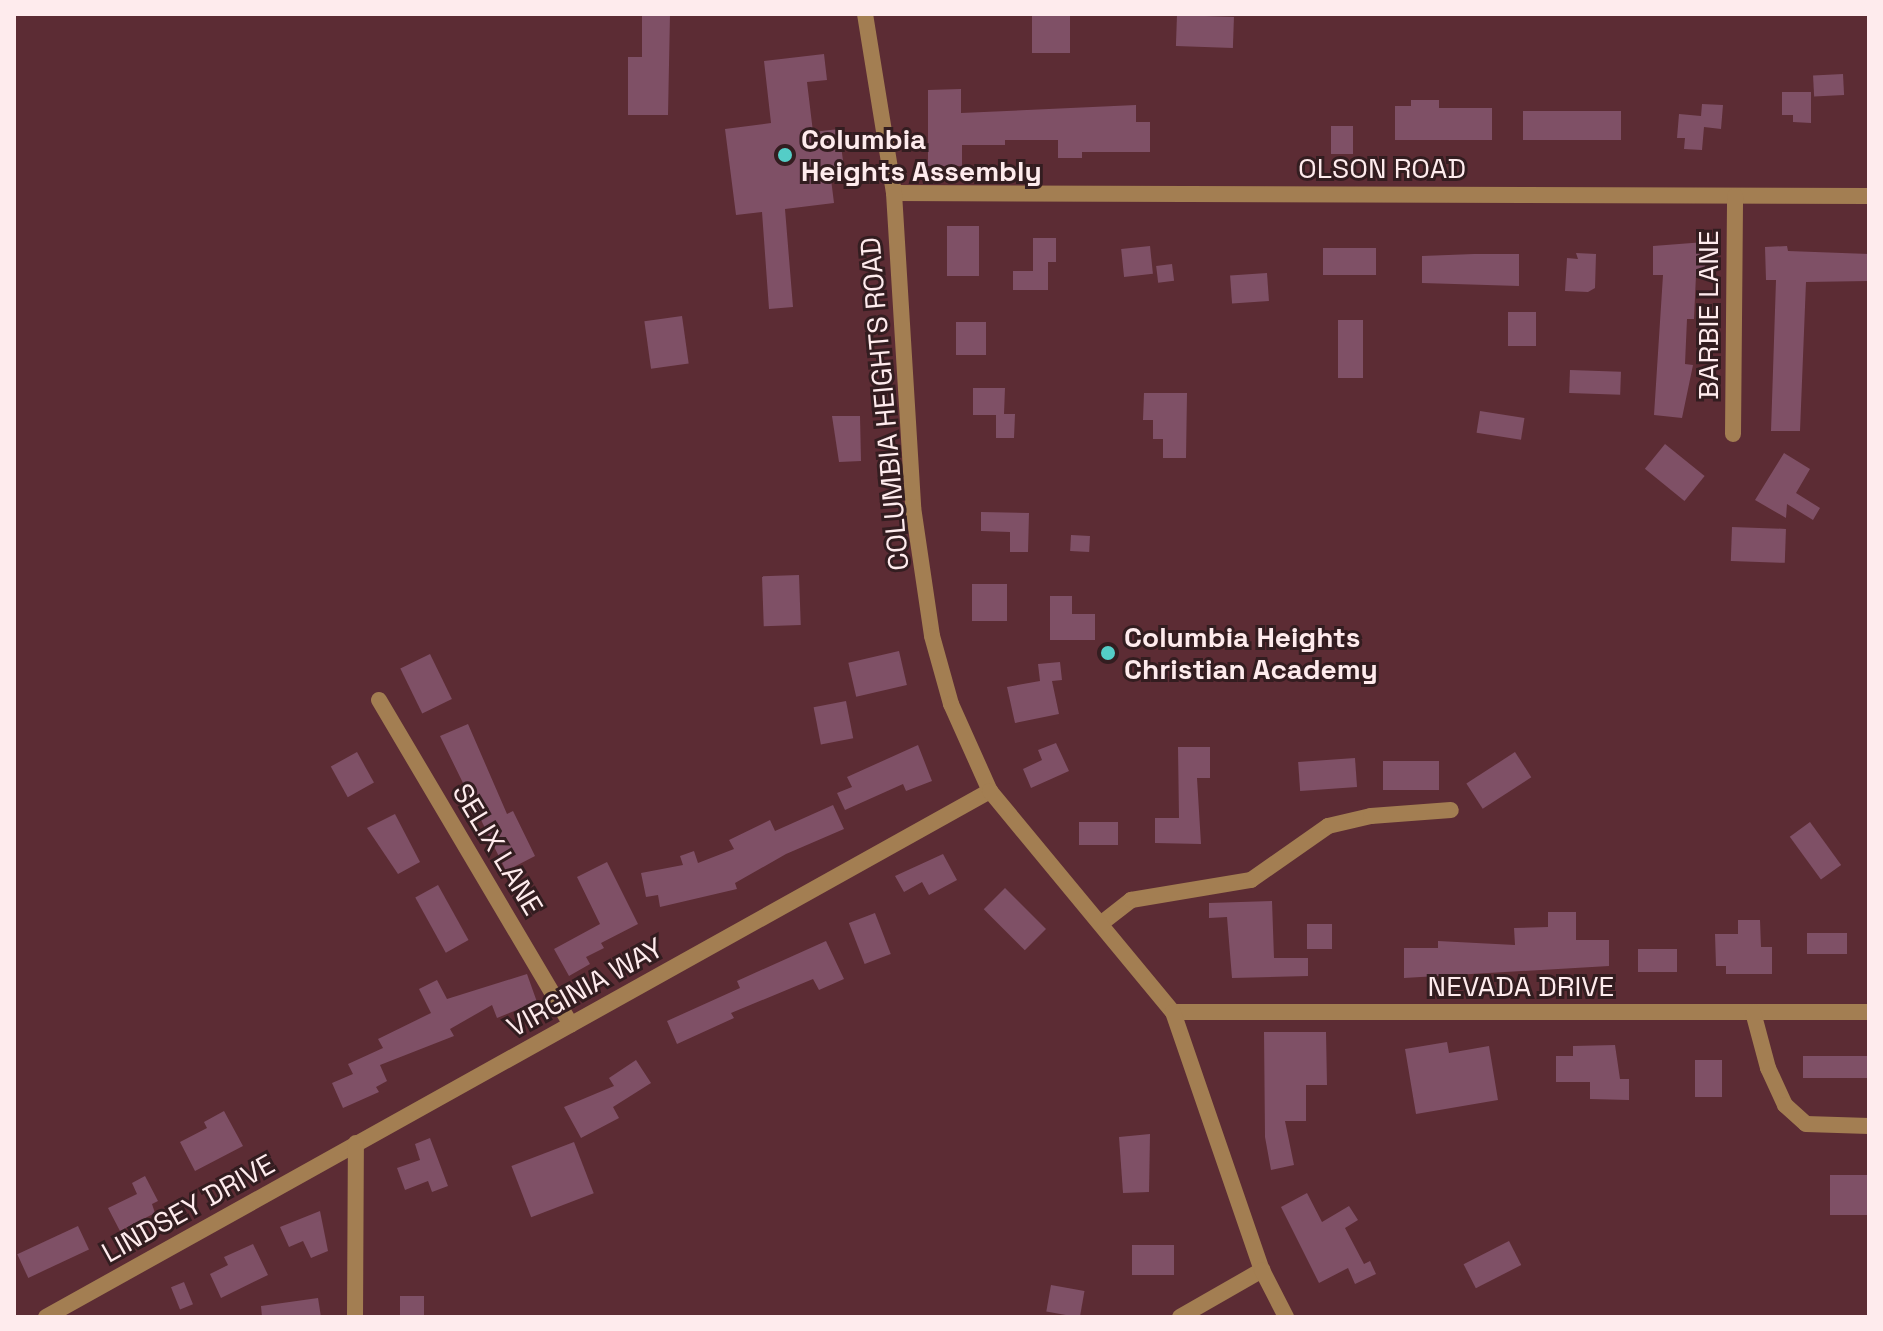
<!DOCTYPE html>
<style>
body{margin:0}
#map{position:relative;width:1883px;height:1331px;overflow:hidden;background:#5c2c34;font-family:"Space Grotesk",sans-serif}
div>[style]{position:absolute}
.building>*{inset:0;background:#7f5066;transform-origin:0 0}
.minor>*{height:16px;margin:-8px;padding:0 8px;transform-origin:8px;border-radius:8px;background:#a37e52}
.tertiary>*{height:16px;margin:-8px;padding:0 8px;transform-origin:8px;border-radius:8px;background:#a37e52}
.dots>*{width:22px;height:22px;translate:-50% -50%;box-sizing:border-box;border:4px solid #331d20;border-radius:50%}
span{translate:-50% -50%;white-space:nowrap;text-align:center;line-height:1.15;-webkit-text-stroke:6px #331d20;paint-order:stroke}
.poi-label{font-size:28px;color:#feebed;font-weight:700}
.left{translate:0 -50%;text-align:left}
.street-label{font-size:28px;color:#feebed}
.frame{position:absolute;inset:0;border:16px solid #feebed;pointer-events:none}
</style>
<div id="map">
<div class="building">
<i style="clip-path:polygon(642px 14px,670px 14px,668px 115px,628px 115px,628px 57px,642px 57px)"></i>
<i style="left:1032px;top:14px;width:38px;height:39px"></i>
<i style="left:1177px;top:15px;width:57px;height:31px;rotate:2deg"></i>
<i style="clip-path:polygon(824px 54px,827px 80px,807px 82px,813px 132px,839px 129px,845px 177px,831px 179px,834px 203px,785px 209px,793px 307px,769px 309px,762px 212px,736px 215px,725px 129px,771px 123px,764px 61px)"></i>
<i style="left:1843px;top:74px;width:21px;height:30px;rotate:87deg"></i>
<i style="clip-path:polygon(961px 89px,961px 113px,1136px 105px,1136px 122px,1150px 122px,1150px 152px,1082px 152px,1082px 158px,1058px 158px,1058px 140px,1005px 140px,1005px 145px,962px 145px,962px 166px,928px 166px,928px 90px)"></i>
<i style="clip-path:polygon(1782px 92px,1811px 92px,1811px 123px,1793px 122px,1793px 115px,1782px 115px)"></i>
<i style="clip-path:polygon(1411px 100px,1439px 100px,1439px 108px,1492px 108px,1492px 140px,1395px 140px,1395px 106px,1411px 106px)"></i>
<i style="clip-path:polygon(1702px 104px,1723px 105px,1721px 129px,1704px 127px,1702px 150px,1684px 149px,1685px 138px,1677px 138px,1679px 114px,1701px 116px)"></i>
<i style="left:1621px;top:111px;width:29px;height:98px;rotate:90deg"></i>
<i style="left:1331px;top:126px;width:22px;height:28px"></i>
<i style="left:947px;top:226px;width:32px;height:50px"></i>
<i style="clip-path:polygon(1033px 238px,1056px 238px,1056px 262px,1048px 262px,1048px 290px,1013px 290px,1013px 271px,1033px 271px)"></i>
<i style="clip-path:polygon(1705px 242px,1705px 275px,1696px 275px,1694px 319px,1687px 319px,1685px 364px,1693px 365px,1682px 418px,1654px 415px,1663px 275px,1653px 275px,1653px 246px)"></i>
<i style="left:1150px;top:246px;width:28px;height:29px;rotate:84deg"></i>
<i style="clip-path:polygon(1787px 246px,1788px 251px,1869px 254px,1869px 281px,1806px 282px,1800px 431px,1771px 431px,1776px 280px,1766px 280px,1765px 247px)"></i>
<i style="left:1323px;top:248px;width:53px;height:27px"></i>
<i style="clip-path:polygon(1576px 253px,1596px 254px,1595px 288px,1588px 292px,1565px 291px,1567px 258px,1578px 259px)"></i>
<i style="clip-path:polygon(1474px 254px,1519px 254px,1519px 286px,1422px 283px,1422px 256px)"></i>
<i style="left:1172px;top:264px;width:17px;height:16px;rotate:83deg"></i>
<i style="left:1267px;top:273px;width:28px;height:37px;rotate:86deg"></i>
<i style="left:1508px;top:312px;width:28px;height:34px"></i>
<i style="left:682px;top:316px;width:48px;height:38px;rotate:82deg"></i>
<i style="left:1338px;top:320px;width:25px;height:58px"></i>
<i style="left:956px;top:322px;width:30px;height:33px"></i>
<i style="left:1570px;top:370px;width:51px;height:23px;rotate:2deg"></i>
<i style="clip-path:polygon(973px 388px,1005px 388px,1004px 414px,1015px 414px,1014px 438px,996px 438px,996px 415px,973px 415px)"></i>
<i style="clip-path:polygon(1144px 393px,1187px 393px,1186px 458px,1163px 458px,1163px 439px,1153px 439px,1153px 420px,1143px 420px)"></i>
<i style="left:1480px;top:411px;width:45px;height:22px;rotate:9deg"></i>
<i style="clip-path:polygon(832px 416px,860px 416px,861px 461px,839px 462px)"></i>
<i style="left:1665px;top:444px;width:51px;height:32px;rotate:39deg"></i>
<i style="clip-path:polygon(1784px 453px,1810px 469px,1796px 493px,1820px 508px,1813px 520px,1787px 504px,1786px 518px,1755px 500px)"></i>
<i style="clip-path:polygon(981px 512px,1029px 513px,1028px 552px,1010px 552px,1010px 532px,981px 531px)"></i>
<i style="left:1732px;top:527px;width:54px;height:34px;rotate:2deg"></i>
<i style="left:1071px;top:535px;width:19px;height:16px;rotate:3deg"></i>
<i style="left:799px;top:575px;width:50px;height:37px;rotate:88deg"></i>
<i style="left:972px;top:584px;width:35px;height:37px"></i>
<i style="clip-path:polygon(1050px 596px,1072px 596px,1072px 614px,1095px 614px,1095px 640px,1050px 640px)"></i>
<i style="left:899px;top:651px;width:35px;height:52px;rotate:77deg"></i>
<i style="left:430px;top:654px;width:50px;height:33px;rotate:64deg"></i>
<i style="clip-path:polygon(1060px 662px,1062px 680px,1052px 681px,1059px 714px,1015px 723px,1007px 687px,1040px 681px,1038px 664px)"></i>
<i style="left:846px;top:701px;width:38px;height:33px;rotate:79deg"></i>
<i style="clip-path:polygon(468px 724px,507px 814px,513px 811px,535px 856px,506px 871px,440px 736px)"></i>
<i style="clip-path:polygon(1056px 743px,1069px 771px,1031px 788px,1023px 769px,1042px 760px,1038px 750px)"></i>
<i style="clip-path:polygon(918px 745px,932px 781px,906px 791px,903px 784px,845px 810px,837px 793px,852px 787px,847px 777px)"></i>
<i style="clip-path:polygon(1178px 747px,1210px 747px,1210px 778px,1197px 778px,1201px 844px,1155px 843px,1155px 818px,1179px 818px)"></i>
<i style="left:357px;top:752px;width:35px;height:30px;rotate:61deg"></i>
<i style="left:1515px;top:752px;width:30px;height:58px;rotate:57deg"></i>
<i style="left:1355px;top:758px;width:29px;height:57px;rotate:86deg"></i>
<i style="left:1383px;top:761px;width:56px;height:29px"></i>
<i style="clip-path:polygon(833px 805px,844px 829px,786px 854px,735px 883px,737px 889px,660px 907px,658px 895px,646px 897px,641px 873px,683px 865px,680px 856px,694px 851px,698px 863px,734px 849px,729px 840px,770px 820px,775px 831px)"></i>
<i style="clip-path:polygon(395px 814px,420px 862px,398px 874px,367px 828px)"></i>
<i style="left:1079px;top:822px;width:39px;height:23px"></i>
<i style="left:1810px;top:822px;width:53px;height:25px;rotate:54deg"></i>
<i style="clip-path:polygon(943px 854px,957px 880px,929px 895px,922px 882px,904px 892px,895px 876px)"></i>
<i style="clip-path:polygon(607px 862px,638px 924px,601px 943px,604px 948px,586px 957px,590px 964px,569px 976px,554px 949px,600px 924px,577px 877px)"></i>
<i style="left:438px;top:885px;width:63px;height:26px;rotate:61deg"></i>
<i style="left:1005px;top:888px;width:58px;height:30px;rotate:45deg"></i>
<i style="clip-path:polygon(1272px 901px,1274px 958px,1308px 958px,1308px 976px,1232px 978px,1227px 917px,1209px 918px,1209px 903px)"></i>
<i style="clip-path:polygon(1548px 912px,1576px 912px,1576px 940px,1609px 940px,1609px 966px,1404px 978px,1404px 948px,1438px 948px,1438px 941px,1515px 945px,1514px 928px,1548px 927px)"></i>
<i style="left:875px;top:913px;width:44px;height:28px;rotate:69deg"></i>
<i style="clip-path:polygon(1738px 920px,1760px 920px,1761px 947px,1772px 947px,1772px 974px,1726px 974px,1726px 966px,1716px 966px,1715px 934px,1738px 934px)"></i>
<i style="left:1307px;top:924px;width:25px;height:25px"></i>
<i style="left:1807px;top:933px;width:40px;height:21px"></i>
<i style="clip-path:polygon(826px 941px,844px 979px,819px 990px,813px 979px,731px 1013px,734px 1018px,677px 1044px,667px 1021px,740px 988px,737px 981px)"></i>
<i style="left:1638px;top:949px;width:39px;height:23px"></i>
<i style="clip-path:polygon(527px 974px,537px 1002px,497px 1018px,492px 1005px,450px 1029px,454px 1036px,380px 1065px,387px 1081px,376px 1087px,379px 1092px,343px 1108px,332px 1083px,353px 1074px,348px 1064px,383px 1048px,378px 1039px,431px 1013px,419px 989px,437px 980px,447px 999px)"></i>
<i style="clip-path:polygon(1264px 1032px,1326px 1032px,1327px 1085px,1306px 1085px,1306px 1121px,1285px 1121px,1294px 1165px,1271px 1170px,1265px 1137px)"></i>
<i style="clip-path:polygon(1447px 1042px,1449px 1053px,1489px 1046px,1498px 1100px,1416px 1114px,1405px 1049px)"></i>
<i style="clip-path:polygon(1615px 1045px,1620px 1079px,1629px 1079px,1629px 1100px,1590px 1099px,1590px 1082px,1556px 1082px,1556px 1056px,1573px 1056px,1573px 1046px)"></i>
<i style="left:1803px;top:1056px;width:66px;height:22px"></i>
<i style="clip-path:polygon(636px 1060px,651px 1083px,613px 1107px,619px 1118px,581px 1138px,564px 1107px,614px 1086px,609px 1078px)"></i>
<i style="left:1695px;top:1060px;width:27px;height:37px"></i>
<i style="clip-path:polygon(224px 1111px,243px 1146px,195px 1171px,180px 1142px,207px 1128px,204px 1122px)"></i>
<i style="clip-path:polygon(1150px 1134px,1149px 1192px,1123px 1193px,1119px 1137px)"></i>
<i style="clip-path:polygon(430px 1138px,448px 1186px,432px 1192px,428px 1181px,405px 1190px,397px 1168px,420px 1160px,415px 1144px)"></i>
<i style="left:574px;top:1142px;width:55px;height:67px;rotate:69deg"></i>
<i style="left:1830px;top:1175px;width:39px;height:40px"></i>
<i style="clip-path:polygon(145px 1176px,158px 1201px,152px 1204px,155px 1213px,120px 1231px,108px 1208px,137px 1194px,132px 1183px)"></i>
<i style="clip-path:polygon(1307px 1193px,1322px 1222px,1349px 1206px,1358px 1220px,1345px 1228px,1364px 1264px,1370px 1261px,1376px 1274px,1355px 1284px,1348px 1268px,1319px 1283px,1281px 1207px)"></i>
<i style="clip-path:polygon(320px 1211px,328px 1251px,311px 1258px,303px 1241px,289px 1247px,280px 1227px)"></i>
<i style="left:78px;top:1226px;width:26px;height:67px;rotate:65deg"></i>
<i style="left:1509px;top:1241px;width:27px;height:51px;rotate:63deg"></i>
<i style="clip-path:polygon(253px 1244px,268px 1275px,221px 1298px,210px 1274px,228px 1265px,224px 1257px)"></i>
<i style="left:1132px;top:1245px;width:42px;height:30px"></i>
<i style="left:184px;top:1282px;width:24px;height:14px;rotate:68deg"></i>
<i style="left:1051px;top:1285px;width:34px;height:27px;rotate:10deg"></i>
<i style="left:400px;top:1296px;width:24px;height:21px"></i>
<i style="clip-path:polygon(318px 1298px,321px 1317px,262px 1317px,261px 1306px)"></i>
</div>
<div class="minor">
<i style="left:894px;top:193px;width:975px;rotate:0.18deg"></i>
<i style="left:1733px;top:434px;width:238px;rotate:-89.5deg"></i>
<i style="left:379px;top:700px;width:377px;rotate:59.4deg"></i>
<i style="left:1103px;top:922px;width:36px;rotate:-38deg"></i>
<i style="left:1131px;top:900px;width:122px;rotate:-9.5deg"></i>
<i style="left:1251px;top:880px;width:94px;rotate:-35deg"></i>
<i style="left:1328px;top:826px;width:44px;rotate:-13.1deg"></i>
<i style="left:1371px;top:816px;width:80px;rotate:-4.3deg"></i>
<i style="left:1173px;top:1012px;width:696px"></i>
<i style="left:1753px;top:1012px;width:58px;rotate:75deg"></i>
<i style="left:1768px;top:1068px;width:41px;rotate:65.3deg"></i>
<i style="left:1785px;top:1105px;width:28px;rotate:42deg"></i>
<i style="left:1806px;top:1124px;width:63px;rotate:1.8deg"></i>
<i style="left:46px;top:1317px;width:1081px;rotate:-29.13deg"></i>
<i style="left:355px;top:1317px;width:174px;rotate:-89.7deg"></i>
<i style="left:1180px;top:1317px;width:95px;rotate:-29.8deg"></i>
</div>
<div class="tertiary">
<i style="left:865px;top:14px;width:181px;rotate:80.8deg"></i>
<i style="left:894px;top:193px;width:315px;rotate:86.5deg"></i>
<i style="left:913px;top:507px;width:130px;rotate:81.6deg"></i>
<i style="left:932px;top:636px;width:71px;rotate:74.4deg"></i>
<i style="left:951px;top:704px;width:95px;rotate:65.9deg"></i>
<i style="left:990px;top:791px;width:287px;rotate:50.4deg"></i>
<i style="left:1173px;top:1012px;width:273px;rotate:71deg"></i>
<i style="left:1262px;top:1270px;width:53px;rotate:62.9deg"></i>
</div>
<div class="dots">
<i style="left:785px;top:155px;background:#54cdc7"></i>
<i style="left:1108px;top:653px;background:#54cdc7"></i>
</div>
<div class="poi-label">
<span class="left" style="left:801px;top:155px">Columbia<br>Heights Assembly</span>
<span class="left" style="left:1124px;top:653px">Columbia Heights<br>Christian Academy</span>
</div>
<div class="street-label">
<span style="left:1382px;top:168px">OLSON ROAD</span>
<span style="left:1708px;top:315px;rotate:-90deg">BARBIE LANE</span>
<span style="left:884px;top:404px;rotate:-95deg">COLUMBIA HEIGHTS ROAD</span>
<span style="left:498px;top:849px;rotate:59deg">SELIX LANE</span>
<span style="left:1521px;top:986px">NEVADA DRIVE</span>
<span style="left:585px;top:987px;rotate:-29deg">VIRGINIA WAY</span>
<span style="left:188px;top:1208px;rotate:-29deg">LINDSEY DRIVE</span>
</div>
<div class="frame"></div>
</div>
